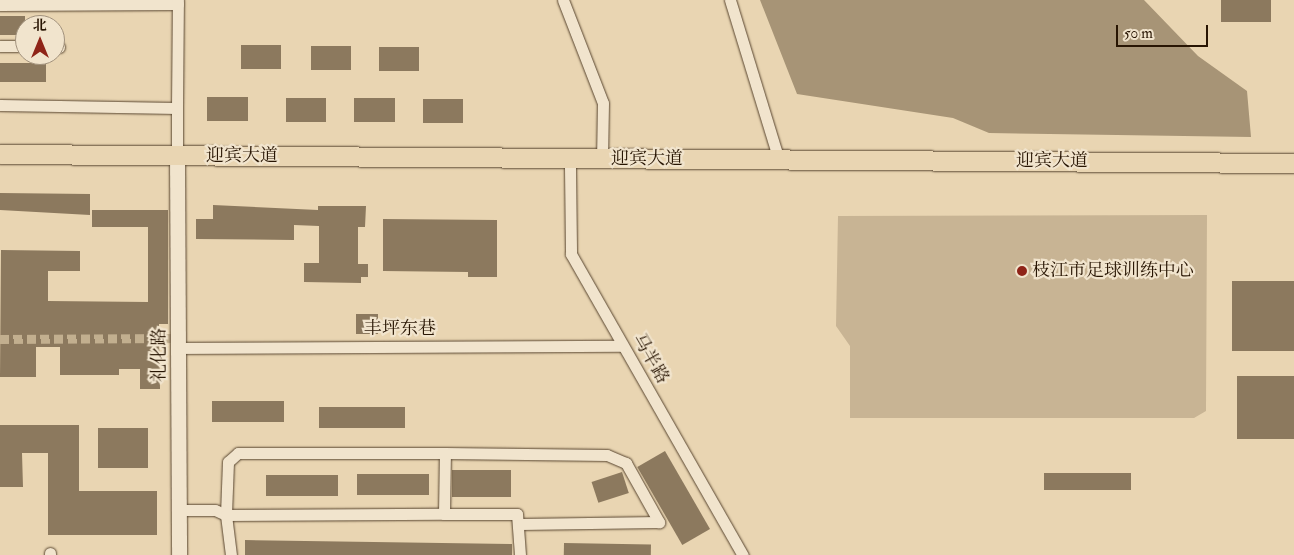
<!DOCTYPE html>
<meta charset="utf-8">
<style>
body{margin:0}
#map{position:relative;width:1294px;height:555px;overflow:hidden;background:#e9d5b2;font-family:"IM FELL Double Pica","Noto Serif SC",serif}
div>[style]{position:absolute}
.green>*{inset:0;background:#c8b494}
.water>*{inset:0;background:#a79476}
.building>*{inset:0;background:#8c795e;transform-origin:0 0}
.pedestrian-tunnel>*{height:9px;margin-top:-4.5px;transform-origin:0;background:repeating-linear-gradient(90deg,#c2af8f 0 9px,transparent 0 13.5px)}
.roads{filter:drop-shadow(0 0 1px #58452f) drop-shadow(0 0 1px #58452f)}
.minor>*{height:11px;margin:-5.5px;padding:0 5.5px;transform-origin:5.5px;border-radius:5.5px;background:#f1e4cd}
.tertiary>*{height:15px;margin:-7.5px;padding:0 7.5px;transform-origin:7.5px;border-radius:7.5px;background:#f1e4cd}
.primary>*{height:19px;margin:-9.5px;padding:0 9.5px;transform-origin:9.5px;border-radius:9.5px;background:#e9d5b2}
.dots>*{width:14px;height:14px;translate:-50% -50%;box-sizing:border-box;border:2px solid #f1e4cd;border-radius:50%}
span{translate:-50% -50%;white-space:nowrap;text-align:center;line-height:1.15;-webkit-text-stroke:4.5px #f1e4cd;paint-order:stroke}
.street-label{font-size:18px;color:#281503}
.poi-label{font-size:18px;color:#281503}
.left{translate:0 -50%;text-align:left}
.north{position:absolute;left:15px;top:15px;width:50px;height:50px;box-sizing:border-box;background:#f1e4cd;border:1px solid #a1917c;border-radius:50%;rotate:0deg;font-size:14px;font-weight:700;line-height:20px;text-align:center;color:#281503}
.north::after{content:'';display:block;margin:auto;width:18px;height:22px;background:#8f2418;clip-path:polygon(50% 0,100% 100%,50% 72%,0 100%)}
.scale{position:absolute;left:1116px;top:25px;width:92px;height:22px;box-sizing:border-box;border:2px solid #281503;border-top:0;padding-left:6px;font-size:15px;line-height:18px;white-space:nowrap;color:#281503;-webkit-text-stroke:4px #f1e4cd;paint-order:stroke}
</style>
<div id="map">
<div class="green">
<i style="clip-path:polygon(1207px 215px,1206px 411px,1194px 418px,850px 418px,850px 346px,836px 326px,838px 216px)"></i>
</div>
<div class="water">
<i style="clip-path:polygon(760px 0,1144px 0,1198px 56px,1247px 91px,1251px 137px,989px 133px,953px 118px,797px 94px)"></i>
</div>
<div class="building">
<i style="left:1221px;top:0;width:50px;height:22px"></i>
<i style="left:0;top:16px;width:25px;height:19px"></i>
<i style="left:241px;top:45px;width:40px;height:24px"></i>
<i style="left:311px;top:46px;width:40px;height:24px"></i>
<i style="left:379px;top:47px;width:40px;height:24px"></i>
<i style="left:0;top:63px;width:46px;height:19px"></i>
<i style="left:207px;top:97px;width:41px;height:24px"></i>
<i style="left:286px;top:98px;width:40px;height:24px"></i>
<i style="left:354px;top:98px;width:41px;height:24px"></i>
<i style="left:423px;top:99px;width:40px;height:24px"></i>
<i style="clip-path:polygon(0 193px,90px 194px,90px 215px,0 210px)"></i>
<i style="clip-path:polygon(213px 205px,318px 210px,318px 206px,366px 206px,365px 227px,358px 227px,358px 264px,368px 264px,368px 277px,361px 277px,361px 283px,304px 282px,304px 263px,319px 263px,319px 226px,294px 225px,294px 240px,196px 239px,196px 219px,213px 219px)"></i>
<i style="clip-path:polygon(92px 210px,168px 210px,168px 324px,159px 324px,160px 389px,140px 389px,140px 369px,119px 369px,119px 375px,60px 375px,60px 347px,36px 347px,36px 377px,0 377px,1px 250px,80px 251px,80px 271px,48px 271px,48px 301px,148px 302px,148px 227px,92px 227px)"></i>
<i style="clip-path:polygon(383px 219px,497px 220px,497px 277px,468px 277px,468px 272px,383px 271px)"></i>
<i style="left:1232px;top:281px;width:62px;height:70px"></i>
<i style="left:356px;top:314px;width:22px;height:20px"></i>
<i style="left:1237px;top:376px;width:57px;height:63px"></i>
<i style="left:284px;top:401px;width:21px;height:72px;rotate:90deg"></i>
<i style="left:319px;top:407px;width:86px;height:21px"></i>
<i style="clip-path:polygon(0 425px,79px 425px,79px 491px,157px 491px,157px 535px,48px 535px,48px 453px,22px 453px,23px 487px,0 487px)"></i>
<i style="left:98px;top:428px;width:50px;height:40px"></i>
<i style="left:665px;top:451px;width:90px;height:32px;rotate:60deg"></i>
<i style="left:452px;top:470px;width:59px;height:27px"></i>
<i style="left:622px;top:472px;width:22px;height:32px;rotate:72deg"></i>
<i style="left:1044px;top:473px;width:87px;height:17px"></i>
<i style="left:357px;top:474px;width:72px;height:21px"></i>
<i style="left:266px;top:475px;width:72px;height:21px"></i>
<i style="clip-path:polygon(245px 540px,512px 544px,512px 555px,245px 555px)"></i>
<i style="left:564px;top:543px;width:87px;height:12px;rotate:1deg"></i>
</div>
<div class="pedestrian-tunnel">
<i style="left:0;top:339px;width:178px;rotate:-0.3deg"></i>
</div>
<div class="roads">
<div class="minor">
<i style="left:563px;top:0;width:110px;rotate:68.8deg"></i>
<i style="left:603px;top:103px;width:55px;rotate:91deg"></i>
<i style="left:730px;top:0;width:167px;rotate:73deg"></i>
<i style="left:0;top:5px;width:178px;rotate:-0.3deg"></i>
<i style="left:0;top:46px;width:25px"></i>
<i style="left:55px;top:47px;width:4px"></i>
<i style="left:0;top:105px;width:177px;rotate:1deg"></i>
<i style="left:177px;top:108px;width:48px;rotate:90deg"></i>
<i style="left:177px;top:108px;width:108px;rotate:-89.5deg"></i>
<i style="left:570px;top:168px;width:86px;rotate:89.3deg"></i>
<i style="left:571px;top:254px;width:347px;rotate:60.3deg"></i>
<i style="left:178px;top:348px;width:444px;rotate:-0.3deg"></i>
<i style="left:445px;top:453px;width:162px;rotate:0.7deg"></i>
<i style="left:607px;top:455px;width:21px;rotate:23deg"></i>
<i style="left:626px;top:463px;width:68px;rotate:60.8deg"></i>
<i style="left:179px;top:510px;width:36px"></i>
<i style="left:215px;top:510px;width:12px;rotate:24deg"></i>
<i style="left:226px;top:515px;width:40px;rotate:82.9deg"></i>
<i style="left:444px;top:514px;width:61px;rotate:-89.1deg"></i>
<i style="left:445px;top:453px;width:207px;rotate:180deg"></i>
<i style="left:238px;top:453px;width:13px;rotate:138deg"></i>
<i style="left:228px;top:462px;width:53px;rotate:92.2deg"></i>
<i style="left:226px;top:515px;width:218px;rotate:-0.3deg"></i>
<i style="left:444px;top:514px;width:73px"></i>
<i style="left:517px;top:514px;width:41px;rotate:85.8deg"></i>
<i style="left:520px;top:524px;width:139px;rotate:-0.8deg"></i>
<i style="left:50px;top:553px;width:2px;rotate:90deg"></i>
</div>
<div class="tertiary">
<i style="left:177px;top:156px;width:399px;rotate:89.7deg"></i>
</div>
<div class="primary">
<i style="left:0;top:154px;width:1294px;rotate:0.4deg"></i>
</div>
</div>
<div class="dots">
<i style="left:1022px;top:271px;background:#8f2418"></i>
</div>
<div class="street-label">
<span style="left:242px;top:156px">迎宾大道</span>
<span style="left:647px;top:159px">迎宾大道</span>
<span style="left:1052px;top:161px">迎宾大道</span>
<span style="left:400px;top:329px">丰坪东巷</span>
<span style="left:160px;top:355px;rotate:-90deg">礼化路</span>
<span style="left:650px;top:359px;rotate:60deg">马半路</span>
</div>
<div class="poi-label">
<span class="left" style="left:1032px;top:271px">枝江市足球训练中心</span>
</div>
<div class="north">北</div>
<div class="scale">50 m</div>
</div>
